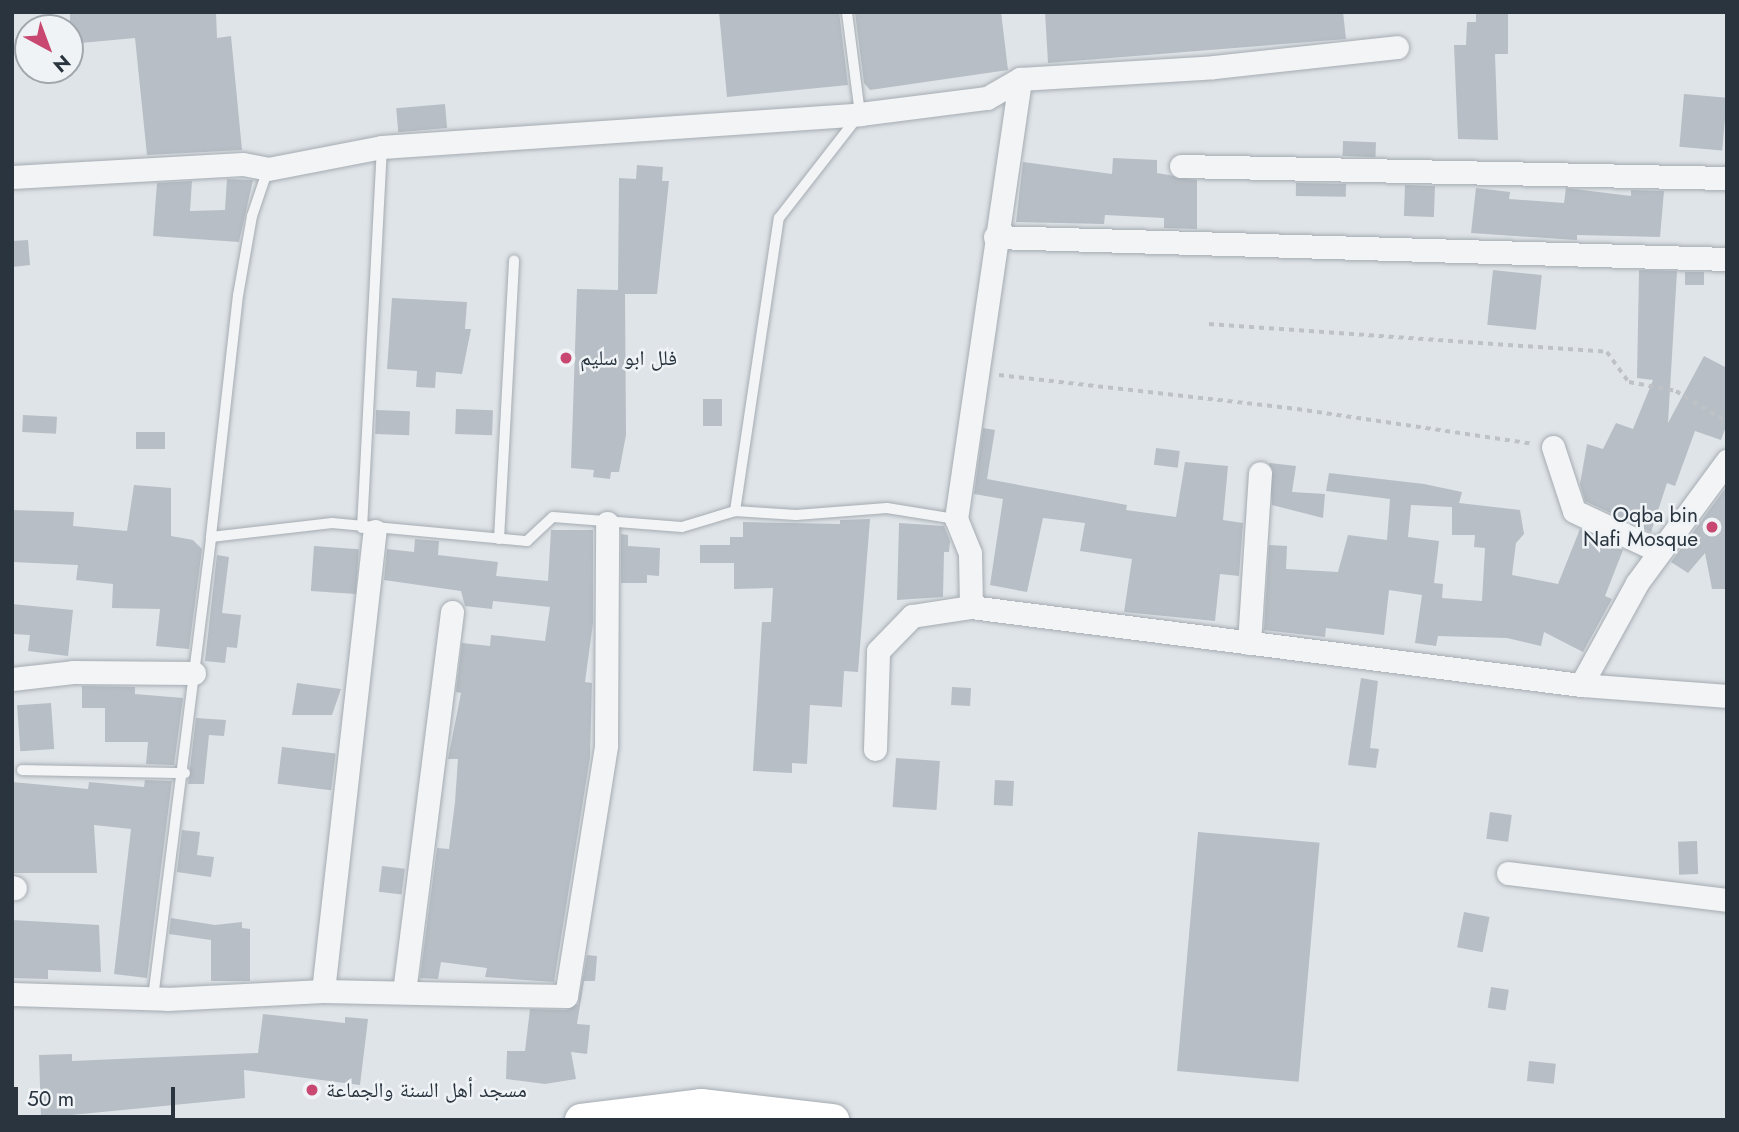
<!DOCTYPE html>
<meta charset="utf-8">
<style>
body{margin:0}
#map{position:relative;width:1739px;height:1132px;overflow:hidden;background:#dfe4e8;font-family:Jost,"Noto Naskh Arabic",sans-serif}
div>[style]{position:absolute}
.building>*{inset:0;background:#b7bec5;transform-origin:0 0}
.path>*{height:3.5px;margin-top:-1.75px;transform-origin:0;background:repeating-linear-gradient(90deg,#bec2c6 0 5px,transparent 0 10px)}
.roads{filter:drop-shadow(0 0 2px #a5acb2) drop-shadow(0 0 2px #a5acb2)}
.lane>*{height:10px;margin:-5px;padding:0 5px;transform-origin:5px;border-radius:5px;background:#f2f4f6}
.street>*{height:23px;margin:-11.5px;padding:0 11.5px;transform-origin:11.5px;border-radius:11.5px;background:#f2f4f6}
.secondary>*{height:32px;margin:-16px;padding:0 16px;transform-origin:16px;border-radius:16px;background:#fff}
.dots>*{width:19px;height:19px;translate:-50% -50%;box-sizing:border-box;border:4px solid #eff3f6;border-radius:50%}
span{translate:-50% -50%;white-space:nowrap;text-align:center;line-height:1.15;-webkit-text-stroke:5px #eff3f6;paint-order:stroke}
.poi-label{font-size:21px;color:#29343f}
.left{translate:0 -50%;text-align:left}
.right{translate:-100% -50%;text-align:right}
.frame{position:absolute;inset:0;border:14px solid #29343f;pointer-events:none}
.north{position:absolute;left:14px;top:14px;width:70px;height:70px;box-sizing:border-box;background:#eff3f6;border:2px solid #a0a7ad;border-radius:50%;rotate:139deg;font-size:19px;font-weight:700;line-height:28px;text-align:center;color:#29343f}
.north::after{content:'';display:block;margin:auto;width:24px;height:32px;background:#c94871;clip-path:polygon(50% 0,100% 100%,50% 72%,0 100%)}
.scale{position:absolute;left:14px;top:1087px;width:161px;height:32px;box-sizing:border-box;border:4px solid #29343f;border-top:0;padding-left:9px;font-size:21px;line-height:24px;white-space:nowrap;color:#29343f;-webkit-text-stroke:5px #eff3f6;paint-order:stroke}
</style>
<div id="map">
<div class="building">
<i style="clip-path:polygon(70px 12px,216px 12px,217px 38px,231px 36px,242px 150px,147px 155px,135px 38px,70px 44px)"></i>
<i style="clip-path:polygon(719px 12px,839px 12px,848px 85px,727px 97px)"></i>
<i style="clip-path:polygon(855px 12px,1001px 12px,1008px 70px,870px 90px,864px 83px)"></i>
<i style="clip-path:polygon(1045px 12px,1343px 12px,1346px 39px,1048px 63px)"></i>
<i style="clip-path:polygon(1476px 12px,1508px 12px,1508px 54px,1495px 54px,1498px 140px,1458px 139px,1454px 45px,1466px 45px,1467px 22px,1476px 22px)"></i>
<i style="left:1684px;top:94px;width:43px;height:53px;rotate:5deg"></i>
<i style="left:445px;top:104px;width:24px;height:49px;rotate:85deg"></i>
<i style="left:1343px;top:141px;width:33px;height:15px;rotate:2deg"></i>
<i style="clip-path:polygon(1113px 158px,1157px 160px,1157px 173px,1197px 180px,1197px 229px,1164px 228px,1164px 218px,1105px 215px,1104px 224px,1016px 222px,1023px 162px,1112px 174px)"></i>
<i style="clip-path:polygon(637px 165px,663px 167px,662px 181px,669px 181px,657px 294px,625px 294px,626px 435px,619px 472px,611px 472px,610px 479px,593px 477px,594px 470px,571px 468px,577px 289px,618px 290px,619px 178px,636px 179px)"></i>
<i style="clip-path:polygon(227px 179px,253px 180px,239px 242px,153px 236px,157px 183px,192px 181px,190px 211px,225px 210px)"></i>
<i style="left:1296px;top:183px;width:50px;height:13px;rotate:1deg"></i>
<i style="left:1405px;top:185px;width:30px;height:31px;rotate:2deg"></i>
<i style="clip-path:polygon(1476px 188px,1510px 192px,1509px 199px,1564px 203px,1566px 188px,1631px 196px,1631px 190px,1664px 191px,1660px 237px,1577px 235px,1577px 240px,1471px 233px)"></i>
<i style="clip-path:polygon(28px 240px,30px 265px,12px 267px,12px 241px)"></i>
<i style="left:1493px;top:270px;width:49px;height:55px;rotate:6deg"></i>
<i style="clip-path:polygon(1639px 270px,1677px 271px,1668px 423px,1704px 356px,1727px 368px,1727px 424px,1721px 440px,1695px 431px,1675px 486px,1667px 483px,1651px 532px,1585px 501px,1580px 484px,1587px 444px,1603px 449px,1616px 423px,1633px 429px,1653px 380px,1637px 378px)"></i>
<i style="left:1685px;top:272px;width:19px;height:13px"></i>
<i style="clip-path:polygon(392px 298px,467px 302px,465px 329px,471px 329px,462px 374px,436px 372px,435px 388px,416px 387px,417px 371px,387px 369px)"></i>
<i style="left:722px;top:399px;width:27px;height:19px;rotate:90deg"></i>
<i style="left:456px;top:409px;width:37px;height:25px;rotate:2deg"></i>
<i style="left:376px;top:410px;width:34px;height:24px;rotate:2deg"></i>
<i style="left:23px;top:415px;width:34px;height:17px;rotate:3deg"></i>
<i style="clip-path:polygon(983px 428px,995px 430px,987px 479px,1127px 505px,1126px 510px,1176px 517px,1185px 462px,1228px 466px,1223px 520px,1243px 523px,1239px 576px,1220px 574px,1215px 621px,1124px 612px,1132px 559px,1080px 551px,1085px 523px,1043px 518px,1027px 592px,990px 585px,1003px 499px,974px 494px)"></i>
<i style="left:165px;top:432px;width:17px;height:29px;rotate:90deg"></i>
<i style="left:1156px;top:448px;width:24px;height:17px;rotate:7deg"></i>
<i style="clip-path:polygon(1269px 463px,1296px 466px,1292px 492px,1325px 494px,1323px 518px,1272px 505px)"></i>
<i style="clip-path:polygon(evenodd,1329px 473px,1424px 484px,1462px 492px,1459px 503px,1520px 510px,1524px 534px,1516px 543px,1512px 575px,1558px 584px,1580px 529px,1623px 550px,1605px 596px,1612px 599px,1583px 652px,1544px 632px,1541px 646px,1507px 638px,1438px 636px,1436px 646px,1415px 643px,1422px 595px,1389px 590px,1384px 635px,1326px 628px,1325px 637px,1264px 630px,1269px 545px,1287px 546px,1286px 569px,1338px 572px,1348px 535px,1387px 540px,1390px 499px,1326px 491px,1329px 473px,1411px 505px,1452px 507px,1452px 535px,1475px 535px,1474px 547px,1485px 548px,1482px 601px,1442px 598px,1443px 584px,1434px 583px,1439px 541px,1408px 537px,1411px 505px)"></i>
<i style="clip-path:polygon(134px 485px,171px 488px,171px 536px,193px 540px,202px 549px,189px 649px,156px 646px,160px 609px,112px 608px,113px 584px,76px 580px,78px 565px,12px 562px,12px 510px,74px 512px,73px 526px,127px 531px)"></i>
<i style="clip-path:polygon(1727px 486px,1727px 589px,1712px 589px,1705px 553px,1688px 573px,1671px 562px)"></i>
<i style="clip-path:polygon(870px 519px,858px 672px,844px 671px,842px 707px,810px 705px,807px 764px,792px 763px,792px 773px,753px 771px,762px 622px,771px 622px,773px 588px,734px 589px,734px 563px,700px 563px,700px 545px,730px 545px,730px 537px,743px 537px,743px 522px,840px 524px,840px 520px)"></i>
<i style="clip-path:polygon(899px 523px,944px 526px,950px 541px,949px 552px,944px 552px,943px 597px,897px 600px)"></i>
<i style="clip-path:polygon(551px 530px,593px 530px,593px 623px,585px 682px,592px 683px,590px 757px,554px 982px,485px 977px,487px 968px,441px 962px,438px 979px,420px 978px,437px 848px,449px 849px,455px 802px,458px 759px,448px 759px,461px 693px,456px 692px,462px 643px,490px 646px,491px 635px,545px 641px,550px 607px,493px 601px,492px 609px,465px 606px,461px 591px,384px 580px,387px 549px,414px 552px,415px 539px,439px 541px,438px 555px,498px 562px,496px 576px,548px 581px)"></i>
<i style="clip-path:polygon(621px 534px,628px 535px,628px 546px,660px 548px,659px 576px,647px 575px,647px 583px,621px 583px)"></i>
<i style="left:314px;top:546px;width:45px;height:45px;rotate:4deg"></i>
<i style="clip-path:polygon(217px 555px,229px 557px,222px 613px,241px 615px,237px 648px,227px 647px,225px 663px,205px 661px)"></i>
<i style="clip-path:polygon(12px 604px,73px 610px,68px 656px,28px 651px,30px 635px,12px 634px)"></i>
<i style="clip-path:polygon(1361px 678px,1378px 681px,1370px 748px,1379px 749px,1376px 768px,1348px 765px)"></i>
<i style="clip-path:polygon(297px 683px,341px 689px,332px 715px,292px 715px)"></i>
<i style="clip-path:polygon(82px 686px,135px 687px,135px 694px,183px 698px,174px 765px,146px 764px,148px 742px,105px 742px,105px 708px,82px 708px)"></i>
<i style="left:952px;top:687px;width:19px;height:18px;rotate:3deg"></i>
<i style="left:51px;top:703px;width:46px;height:34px;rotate:86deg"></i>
<i style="clip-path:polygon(196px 718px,226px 720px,224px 736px,209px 735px,204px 784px,188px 784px)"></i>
<i style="left:282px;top:747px;width:54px;height:37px;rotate:7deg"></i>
<i style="left:896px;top:758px;width:44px;height:49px;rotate:4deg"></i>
<i style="clip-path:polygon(145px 780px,172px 781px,147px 978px,114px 974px,131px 829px,94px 825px,97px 873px,12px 873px,12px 782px,88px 789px,89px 782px,144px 787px)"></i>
<i style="left:995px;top:780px;width:19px;height:25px;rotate:3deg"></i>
<i style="left:1490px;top:812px;width:22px;height:27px;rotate:8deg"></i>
<i style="clip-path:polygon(182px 830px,200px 832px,197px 855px,214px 857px,211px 877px,177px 872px)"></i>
<i style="left:1198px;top:832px;width:122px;height:240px;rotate:5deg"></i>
<i style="left:1697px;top:841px;width:33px;height:19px;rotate:88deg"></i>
<i style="left:382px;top:866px;width:23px;height:26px;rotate:7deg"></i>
<i style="left:1464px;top:912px;width:26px;height:36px;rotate:11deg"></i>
<i style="clip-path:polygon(171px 918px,215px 925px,242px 922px,242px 928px,250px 929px,250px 981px,211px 981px,211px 940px,169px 934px)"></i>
<i style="clip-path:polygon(12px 920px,99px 925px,101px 972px,48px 970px,48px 979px,12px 978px)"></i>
<i style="clip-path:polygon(587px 955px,597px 956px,595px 981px,584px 981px,577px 1024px,590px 1025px,587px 1054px,571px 1052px,576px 1079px,545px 1084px,506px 1079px,507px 1051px,525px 1051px,530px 1009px,566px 1010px,578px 1004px)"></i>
<i style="left:1491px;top:987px;width:18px;height:21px;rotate:9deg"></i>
<i style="clip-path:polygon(263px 1014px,345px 1023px,345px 1017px,368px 1019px,360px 1085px,244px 1070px,245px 1098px,41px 1118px,39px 1055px,72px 1054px,72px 1061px,258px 1053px)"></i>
<i style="left:1529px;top:1061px;width:27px;height:20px;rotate:6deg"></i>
</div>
<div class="path">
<i style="left:1209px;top:324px;width:399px;rotate:4deg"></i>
<i style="left:1607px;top:352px;width:37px;rotate:54deg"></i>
<i style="left:1629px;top:382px;width:48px;rotate:10.8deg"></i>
<i style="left:1676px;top:391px;width:60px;rotate:31.3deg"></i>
<i style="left:999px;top:375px;width:300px;rotate:6.5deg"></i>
<i style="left:1297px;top:409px;width:239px;rotate:8.4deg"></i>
</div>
<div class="roads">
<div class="lane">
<i style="left:268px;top:169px;width:50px;rotate:108.8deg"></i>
<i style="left:252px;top:216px;width:80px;rotate:100deg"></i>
<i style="left:238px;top:295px;width:244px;rotate:96.4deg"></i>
<i style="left:211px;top:537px;width:122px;rotate:-6.6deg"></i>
<i style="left:332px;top:523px;width:196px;rotate:5.3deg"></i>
<i style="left:527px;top:541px;width:35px;rotate:-43deg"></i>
<i style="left:553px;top:517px;width:129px;rotate:4.4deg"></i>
<i style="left:682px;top:527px;width:55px;rotate:-16.8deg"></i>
<i style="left:735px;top:511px;width:61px;rotate:3.8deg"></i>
<i style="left:796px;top:515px;width:91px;rotate:-4.4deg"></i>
<i style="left:887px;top:508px;width:70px;rotate:9.1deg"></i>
<i style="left:735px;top:511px;width:296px;rotate:-81.5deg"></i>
<i style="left:779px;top:218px;width:132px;rotate:-52.1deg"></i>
<i style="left:860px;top:114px;width:103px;rotate:-97.3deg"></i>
<i style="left:362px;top:528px;width:382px;rotate:-87deg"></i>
<i style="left:499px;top:539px;width:279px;rotate:-86.9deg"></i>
<i style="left:22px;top:770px;width:163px;rotate:1.1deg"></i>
<i style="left:153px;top:998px;width:465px;rotate:-82.8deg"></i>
</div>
<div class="street">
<i style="left:1181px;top:166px;width:546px;rotate:1.26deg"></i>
<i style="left:12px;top:177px;width:231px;rotate:-3.2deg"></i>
<i style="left:243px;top:164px;width:25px;rotate:11deg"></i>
<i style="left:268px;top:169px;width:116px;rotate:-10.9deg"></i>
<i style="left:382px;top:147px;width:479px;rotate:-3.9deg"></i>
<i style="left:860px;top:114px;width:128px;rotate:-7.2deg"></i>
<i style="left:987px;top:98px;width:38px;rotate:-30deg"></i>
<i style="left:1020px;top:79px;width:194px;rotate:-3.5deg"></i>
<i style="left:1214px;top:67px;width:184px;rotate:-6.2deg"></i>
<i style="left:995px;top:237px;width:732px;rotate:1.72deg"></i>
<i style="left:1553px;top:447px;width:67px;rotate:71.8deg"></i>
<i style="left:1574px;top:511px;width:94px;rotate:25.2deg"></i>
<i style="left:971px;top:607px;width:54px;rotate:-91.1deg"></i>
<i style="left:970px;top:553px;width:37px;rotate:-112deg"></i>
<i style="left:956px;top:519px;width:445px;rotate:-81.7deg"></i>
<i style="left:1249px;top:643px;width:170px;rotate:-86.3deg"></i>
<i style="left:12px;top:679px;width:61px;rotate:-6.5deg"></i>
<i style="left:73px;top:672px;width:121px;rotate:0.5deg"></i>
<i style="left:1581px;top:685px;width:116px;rotate:-61.2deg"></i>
<i style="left:1637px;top:583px;width:152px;rotate:-53.6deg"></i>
<i style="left:875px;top:749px;width:98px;rotate:-88.2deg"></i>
<i style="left:878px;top:651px;width:49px;rotate:-45.8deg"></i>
<i style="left:912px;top:616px;width:60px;rotate:-8.7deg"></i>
<i style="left:971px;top:607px;width:615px;rotate:7.29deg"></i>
<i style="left:1581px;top:685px;width:146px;rotate:4.3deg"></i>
<i style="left:1508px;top:873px;width:221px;rotate:7deg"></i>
<i style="left:12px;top:887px;width:3px;rotate:18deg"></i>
<i style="left:323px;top:991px;width:463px;rotate:-83.6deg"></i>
<i style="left:404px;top:992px;width:383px;rotate:-82.8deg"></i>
<i style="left:12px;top:994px;width:155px;rotate:1.8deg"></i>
<i style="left:167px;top:999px;width:156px;rotate:-2.9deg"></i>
<i style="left:323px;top:991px;width:243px;rotate:1.2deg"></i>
<i style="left:566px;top:996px;width:254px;rotate:-80.9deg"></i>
<i style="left:606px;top:745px;width:222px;rotate:-89.7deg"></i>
</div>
<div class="secondary">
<i style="left:581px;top:1120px;width:121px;rotate:-7.1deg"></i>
<i style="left:701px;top:1105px;width:133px;rotate:6.5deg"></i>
</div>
</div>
<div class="dots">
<i style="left:566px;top:358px;background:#c94871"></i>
<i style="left:1712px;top:527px;background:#c94871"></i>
<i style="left:312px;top:1090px;background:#c94871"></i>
</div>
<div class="poi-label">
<span class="left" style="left:580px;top:358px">فلل ابو سليم</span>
<span class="right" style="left:1698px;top:527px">Oqba bin<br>Nafi Mosque</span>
<span class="left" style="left:326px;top:1090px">مسجد أهل السنة والجماعة</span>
</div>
<div class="frame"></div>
<div class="north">N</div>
<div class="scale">50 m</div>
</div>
